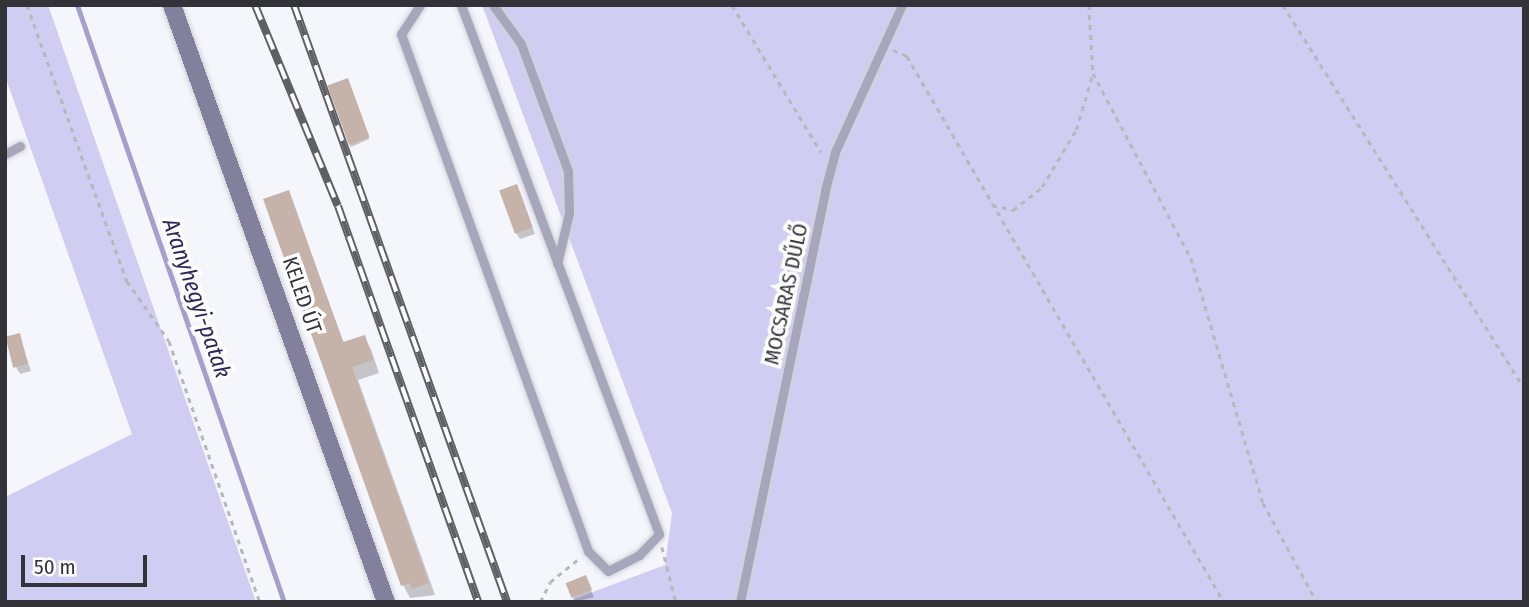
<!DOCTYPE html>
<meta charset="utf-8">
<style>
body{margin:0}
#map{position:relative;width:1529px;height:607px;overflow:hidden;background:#f5f5fc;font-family:"Fira Sans Condensed",sans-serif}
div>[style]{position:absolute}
.green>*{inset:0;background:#d0cdf2}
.shadow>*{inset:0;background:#0003}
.stream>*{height:5px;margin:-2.5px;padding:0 2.5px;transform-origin:2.5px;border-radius:2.5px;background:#a3a0cd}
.building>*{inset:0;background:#c5b2a9;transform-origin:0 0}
.path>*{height:2.5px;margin-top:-1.25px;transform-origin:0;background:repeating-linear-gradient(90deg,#b7b7be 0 5px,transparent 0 10px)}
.roads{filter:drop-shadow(0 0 2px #d2d2d9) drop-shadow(0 0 2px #d2d2d9)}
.lane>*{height:9px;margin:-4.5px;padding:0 4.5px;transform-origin:4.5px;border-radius:4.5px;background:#a7a6bb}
.secondary>*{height:18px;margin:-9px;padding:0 9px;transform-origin:9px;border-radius:9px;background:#82809d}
.rail>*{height:8px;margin-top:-4px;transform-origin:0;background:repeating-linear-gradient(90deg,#fff 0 16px,#5f5f66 0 32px);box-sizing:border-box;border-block:2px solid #5f5f66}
span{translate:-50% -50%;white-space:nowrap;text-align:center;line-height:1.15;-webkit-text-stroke:7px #fff;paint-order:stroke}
.street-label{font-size:21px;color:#333239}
.water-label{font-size:23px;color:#2e245b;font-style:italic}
.frame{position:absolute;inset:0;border:7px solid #333239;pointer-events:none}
.scale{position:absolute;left:21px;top:555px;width:126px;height:32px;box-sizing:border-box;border:4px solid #333239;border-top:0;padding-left:9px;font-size:21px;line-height:24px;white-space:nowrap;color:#333239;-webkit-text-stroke:5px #fff;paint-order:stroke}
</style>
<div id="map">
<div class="green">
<i style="clip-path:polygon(5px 5px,48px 5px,256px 602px,5px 602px,5px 497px,132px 434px,5px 76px)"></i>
<i style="clip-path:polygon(482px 5px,1524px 5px,1524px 602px,566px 602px,665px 565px,672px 513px)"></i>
</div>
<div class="shadow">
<i style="clip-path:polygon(349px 83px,369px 139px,351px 147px,349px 144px)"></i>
<i style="clip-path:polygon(288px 192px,344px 343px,364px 337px,371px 349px,379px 373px,358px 380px,435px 595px,410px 598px,403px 585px,265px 200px)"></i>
<i style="clip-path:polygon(520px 192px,535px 234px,520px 239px,516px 233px)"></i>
<i style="clip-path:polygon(19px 335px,31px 371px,20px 374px,16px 367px)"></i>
<i style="clip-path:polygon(588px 584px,594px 597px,576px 602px,573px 598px)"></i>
</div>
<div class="stream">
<i style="left:77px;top:5px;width:632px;rotate:70.88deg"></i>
</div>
<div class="building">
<i style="left:348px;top:78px;width:63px;height:22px;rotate:70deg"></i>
<i style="left:517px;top:184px;width:46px;height:19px;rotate:70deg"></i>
<i style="clip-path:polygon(289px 190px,343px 342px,365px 335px,373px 360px,352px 367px,429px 583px,412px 589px,410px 583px,401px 586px,263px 199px)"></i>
<i style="left:20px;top:333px;width:32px;height:15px;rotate:76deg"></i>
<i style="left:586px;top:575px;width:16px;height:22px;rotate:68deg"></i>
</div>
<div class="path">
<i style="left:27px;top:5px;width:294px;rotate:70.1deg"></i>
<i style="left:127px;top:281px;width:73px;rotate:55deg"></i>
<i style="left:169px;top:341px;width:276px;rotate:70.8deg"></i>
<i style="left:732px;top:5px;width:172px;rotate:58.8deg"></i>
<i style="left:1089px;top:5px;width:68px;rotate:86.6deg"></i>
<i style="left:1093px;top:73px;width:209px;rotate:62.1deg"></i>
<i style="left:1191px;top:258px;width:255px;rotate:73.6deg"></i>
<i style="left:1263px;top:503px;width:113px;rotate:61.4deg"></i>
<i style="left:1283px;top:5px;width:452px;rotate:57.8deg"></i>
<i style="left:893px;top:50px;width:15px;rotate:23deg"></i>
<i style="left:907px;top:56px;width:631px;rotate:59.86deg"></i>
<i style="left:992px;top:205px;width:22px;rotate:13deg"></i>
<i style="left:1013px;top:210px;width:37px;rotate:-38deg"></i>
<i style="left:1042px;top:187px;width:66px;rotate:-59.2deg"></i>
<i style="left:1076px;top:130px;width:59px;rotate:-73.4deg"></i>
<i style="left:662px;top:547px;width:57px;rotate:75.7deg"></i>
<i style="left:540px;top:602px;width:22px;rotate:-63deg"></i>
<i style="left:550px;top:582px;width:35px;rotate:-39deg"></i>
</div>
<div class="roads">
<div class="lane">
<i style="left:420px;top:5px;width:35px;rotate:123deg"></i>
<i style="left:401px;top:34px;width:550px;rotate:70.11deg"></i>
<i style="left:588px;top:551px;width:28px;rotate:45deg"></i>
<i style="left:608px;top:571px;width:35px;rotate:-27deg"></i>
<i style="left:639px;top:555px;width:29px;rotate:-46deg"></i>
<i style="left:659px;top:534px;width:565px;rotate:-110.52deg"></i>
<i style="left:493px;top:5px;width:48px;rotate:54.3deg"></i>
<i style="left:521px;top:44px;width:135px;rotate:69.7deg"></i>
<i style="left:568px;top:171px;width:42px;rotate:88.6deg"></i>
<i style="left:569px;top:213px;width:52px;rotate:103.2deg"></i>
<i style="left:5px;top:154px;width:17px;rotate:-28deg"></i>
<i style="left:740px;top:602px;width:421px;rotate:-78.3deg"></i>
<i style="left:825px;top:190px;width:39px;rotate:-75deg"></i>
<i style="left:835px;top:152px;width:162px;rotate:-65.5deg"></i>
</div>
<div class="secondary">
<i style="left:172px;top:5px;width:634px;rotate:70.28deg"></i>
</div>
</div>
<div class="rail">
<i style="left:255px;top:5px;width:217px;rotate:67.6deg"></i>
<i style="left:338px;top:206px;width:420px;rotate:70.5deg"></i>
<i style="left:294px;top:5px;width:634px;rotate:70.36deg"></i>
</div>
<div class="street-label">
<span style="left:786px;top:294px;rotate:-78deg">MOCSARAS DŰLŐ</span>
<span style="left:302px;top:295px;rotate:71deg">KELED ÚT</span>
</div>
<div class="water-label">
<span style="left:197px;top:298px;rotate:71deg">Aranyhegyi-patak</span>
</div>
<div class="frame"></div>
<div class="scale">50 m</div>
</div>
